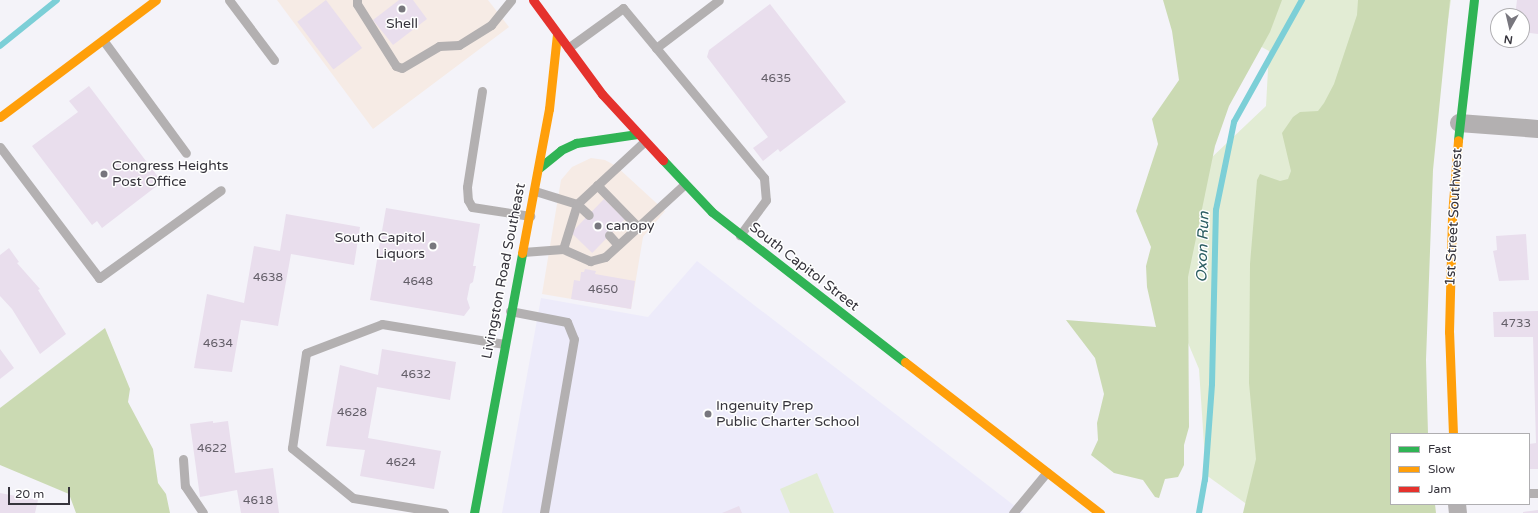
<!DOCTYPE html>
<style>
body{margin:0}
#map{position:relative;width:1538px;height:513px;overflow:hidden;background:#f4f3f9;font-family:"Varela Round",sans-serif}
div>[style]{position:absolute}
.commercial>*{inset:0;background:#f6ebe5}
.education>*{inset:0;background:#edebfa}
.green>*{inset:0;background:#e2ecd4}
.forest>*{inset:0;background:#cbdab3}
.stream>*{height:6px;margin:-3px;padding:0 3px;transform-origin:3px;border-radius:3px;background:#7ccfd7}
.building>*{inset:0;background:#e9deed;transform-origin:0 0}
.lane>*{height:9px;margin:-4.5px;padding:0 4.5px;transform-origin:4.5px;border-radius:4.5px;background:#b3b0b1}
.street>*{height:18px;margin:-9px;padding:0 9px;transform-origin:9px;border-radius:9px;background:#b3b0b1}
.fast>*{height:9px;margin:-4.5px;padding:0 4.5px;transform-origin:4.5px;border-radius:4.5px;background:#30b455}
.slow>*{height:9px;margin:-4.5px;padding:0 4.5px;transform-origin:4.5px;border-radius:4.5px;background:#ff9f0a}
.jam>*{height:9px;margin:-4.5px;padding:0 4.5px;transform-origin:4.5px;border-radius:4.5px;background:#e5322d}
.dots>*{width:11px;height:11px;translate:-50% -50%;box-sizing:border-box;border:2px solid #fff;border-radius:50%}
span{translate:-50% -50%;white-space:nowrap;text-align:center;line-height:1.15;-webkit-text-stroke:3px #fff;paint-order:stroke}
.number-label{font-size:12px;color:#635e68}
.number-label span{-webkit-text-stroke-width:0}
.poi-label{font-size:14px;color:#36343c}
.left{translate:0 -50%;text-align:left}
.right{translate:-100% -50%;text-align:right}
.street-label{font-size:14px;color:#36343c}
.water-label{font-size:15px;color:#2b5d61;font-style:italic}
.legend{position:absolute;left:1390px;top:433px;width:140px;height:72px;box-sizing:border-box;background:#fff;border:1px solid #afaeb1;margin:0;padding:5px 7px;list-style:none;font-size:12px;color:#36343c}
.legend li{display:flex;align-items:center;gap:8px;height:20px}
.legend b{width:20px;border:1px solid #afaeb1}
.north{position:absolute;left:1490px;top:8px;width:40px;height:40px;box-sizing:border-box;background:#fff;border:1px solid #afaeb1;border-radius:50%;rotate:188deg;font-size:11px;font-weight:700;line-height:16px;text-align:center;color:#36343c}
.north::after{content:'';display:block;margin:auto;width:14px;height:18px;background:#78777e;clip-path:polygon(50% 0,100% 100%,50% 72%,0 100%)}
.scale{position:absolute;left:8px;top:487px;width:62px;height:18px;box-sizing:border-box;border:2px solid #36343c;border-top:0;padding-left:5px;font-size:12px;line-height:14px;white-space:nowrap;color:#36343c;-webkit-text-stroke:3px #fff;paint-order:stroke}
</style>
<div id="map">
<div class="commercial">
<i style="clip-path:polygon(277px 0,488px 0,509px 27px,373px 129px)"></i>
<i style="clip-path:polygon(591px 158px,605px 160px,616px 166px,665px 211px,643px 237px,631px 309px,542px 294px,561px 180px,572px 167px)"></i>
</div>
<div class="education">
<i style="clip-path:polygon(697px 261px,1024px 513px,502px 513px,541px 298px,648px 317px)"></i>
</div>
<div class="green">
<i style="clip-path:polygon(1182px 0,1451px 0,1415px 240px,1391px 434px,1391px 504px,1259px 513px,1206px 475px,1199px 369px,1153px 260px,1190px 178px,1266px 106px,1269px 51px,1188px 7px)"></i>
<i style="clip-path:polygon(817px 473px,834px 513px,790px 513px,780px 489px)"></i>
</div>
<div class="forest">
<i style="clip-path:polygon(1163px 0,1282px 0,1270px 32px,1229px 106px,1215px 146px,1188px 277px,1189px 427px,1184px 445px,1184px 465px,1178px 477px,1165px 479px,1159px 498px,1155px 497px,1143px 480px,1114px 473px,1091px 455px,1098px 440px,1097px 423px,1104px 394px,1095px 358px,1066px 320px,1156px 327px,1147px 287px,1146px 266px,1151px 247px,1136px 211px,1158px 144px,1152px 119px,1179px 80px,1172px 31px)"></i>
<i style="clip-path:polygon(1358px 0,1450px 0,1433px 170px,1426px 360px,1428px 434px,1391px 434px,1391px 504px,1435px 504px,1436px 513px,1243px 513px,1256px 459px,1249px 383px,1250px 264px,1257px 180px,1260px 174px,1280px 181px,1288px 179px,1291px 171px,1282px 133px,1293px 117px,1300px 112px,1318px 111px,1324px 103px,1334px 84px,1357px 15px)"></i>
<i style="clip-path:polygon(105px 328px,130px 389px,128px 402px,153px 449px,158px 483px,166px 494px,170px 513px,76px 513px,69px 494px,0 465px,0 408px)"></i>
</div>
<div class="stream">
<i style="left:0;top:46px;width:73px;rotate:-38.9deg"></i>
<i style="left:1199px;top:513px;width:34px;rotate:-80deg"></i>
<i style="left:1205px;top:480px;width:96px;rotate:-85.8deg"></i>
<i style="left:1212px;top:384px;width:174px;rotate:-88.7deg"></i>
<i style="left:1216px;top:210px;width:90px;rotate:-78.4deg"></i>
<i style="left:1234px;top:122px;width:140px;rotate:-60.9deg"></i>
</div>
<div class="building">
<i style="left:326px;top:0;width:60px;height:36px;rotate:53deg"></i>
<i style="clip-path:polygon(399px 0,413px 0,427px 19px,393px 45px,373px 20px)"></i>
<i style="clip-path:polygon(1517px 0,1538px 0,1538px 34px,1522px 32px,1522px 16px,1515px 16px)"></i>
<i style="clip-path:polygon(770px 4px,846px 102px,780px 152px,778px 149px,763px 161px,753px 148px,768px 137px,707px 57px,709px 50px)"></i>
<i style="clip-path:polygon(89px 86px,162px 182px,102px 228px,97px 221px,92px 225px,32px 146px,78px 112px,69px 101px)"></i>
<i style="left:604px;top:199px;width:29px;height:47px;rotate:44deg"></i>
<i style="clip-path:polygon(386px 208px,480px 224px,473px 266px,476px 266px,473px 282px,470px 284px,467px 299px,470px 308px,464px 316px,370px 300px)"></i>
<i style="clip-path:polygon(286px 214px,360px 227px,354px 265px,291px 254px,278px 326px,241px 320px,232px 372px,194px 368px,207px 294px,244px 303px,254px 246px,280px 251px)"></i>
<i style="clip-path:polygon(1526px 234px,1529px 280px,1499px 281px,1493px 251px,1497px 250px,1496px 236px)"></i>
<i style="clip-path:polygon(9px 248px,19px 262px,17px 263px,40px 289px,38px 290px,66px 334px,40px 354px,12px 309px,0 296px,0 255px)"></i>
<i style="clip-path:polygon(585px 269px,596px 271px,595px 274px,635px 281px,631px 309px,571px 299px,574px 280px,580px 281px,581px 272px,584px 272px)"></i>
<i style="clip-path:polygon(1538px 311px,1538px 469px,1529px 469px,1529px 444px,1536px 443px,1533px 337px,1494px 337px,1493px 312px)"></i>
<i style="clip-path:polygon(0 349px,14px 368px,0 379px)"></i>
<i style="clip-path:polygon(382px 349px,456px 362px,450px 400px,377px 387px,368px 438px,441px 451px,434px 489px,360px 476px,365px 450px,326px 446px,340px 365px,378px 375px)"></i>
<i style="clip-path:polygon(213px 421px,213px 423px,228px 421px,235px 473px,273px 468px,279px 513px,241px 513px,237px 490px,200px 497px,190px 424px)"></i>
<i style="clip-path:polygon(0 493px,38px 500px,35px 513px,0 513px)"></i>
<i style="clip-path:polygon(739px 506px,742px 513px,722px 513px)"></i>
<i style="clip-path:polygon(1538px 510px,1538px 513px,1523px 513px,1523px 512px)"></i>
</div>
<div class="lane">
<i style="left:229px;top:0;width:75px;rotate:53.1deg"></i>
<i style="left:357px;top:0;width:4px;rotate:90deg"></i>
<i style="left:357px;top:4px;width:73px;rotate:57.8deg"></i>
<i style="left:396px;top:66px;width:6px;rotate:18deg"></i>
<i style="left:402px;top:68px;width:43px;rotate:-30.7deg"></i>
<i style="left:439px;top:46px;width:20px;rotate:-3deg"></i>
<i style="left:459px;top:45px;width:38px;rotate:-32deg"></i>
<i style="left:491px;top:25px;width:32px;rotate:-51deg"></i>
<i style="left:103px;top:40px;width:140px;rotate:53.7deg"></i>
<i style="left:568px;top:48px;width:68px;rotate:-36deg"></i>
<i style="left:623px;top:8px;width:221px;rotate:50.3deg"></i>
<i style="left:764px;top:178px;width:22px;rotate:85deg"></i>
<i style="left:766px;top:200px;width:44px;rotate:126.6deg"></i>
<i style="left:656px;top:48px;width:79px;rotate:-37.3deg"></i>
<i style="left:482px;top:91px;width:97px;rotate:98.9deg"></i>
<i style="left:467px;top:187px;width:13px;rotate:86deg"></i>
<i style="left:468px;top:200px;width:8px;rotate:60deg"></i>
<i style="left:472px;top:207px;width:59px;rotate:8.8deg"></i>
<i style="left:0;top:147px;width:164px;rotate:52.9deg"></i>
<i style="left:99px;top:278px;width:150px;rotate:-35.8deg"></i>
<i style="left:597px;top:185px;width:59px;rotate:45.7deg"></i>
<i style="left:535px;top:191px;width:44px;rotate:17.2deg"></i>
<i style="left:577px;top:204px;width:91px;rotate:-42.8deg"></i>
<i style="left:609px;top:235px;width:13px;rotate:48deg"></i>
<i style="left:563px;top:249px;width:47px;rotate:-72.7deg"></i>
<i style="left:577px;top:204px;width:16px;rotate:43deg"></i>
<i style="left:523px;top:252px;width:40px;rotate:-4.3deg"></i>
<i style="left:563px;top:249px;width:30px;rotate:24deg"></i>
<i style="left:590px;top:261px;width:16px;rotate:-15deg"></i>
<i style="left:605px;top:257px;width:108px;rotate:-42.4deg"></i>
<i style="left:510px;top:311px;width:58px;rotate:10.9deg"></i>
<i style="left:567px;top:322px;width:18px;rotate:68deg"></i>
<i style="left:574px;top:339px;width:177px;rotate:99.8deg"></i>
<i style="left:183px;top:459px;width:27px;rotate:86deg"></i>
<i style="left:185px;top:486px;width:32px;rotate:56deg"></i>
<i style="left:1529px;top:493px;width:9px"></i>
<i style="left:444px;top:513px;width:92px;rotate:-170.6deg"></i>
<i style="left:353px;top:498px;width:79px;rotate:-140.7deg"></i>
<i style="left:292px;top:448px;width:96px;rotate:-81.6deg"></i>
<i style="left:306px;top:353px;width:81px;rotate:-20.9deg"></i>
<i style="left:382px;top:324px;width:124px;rotate:9.3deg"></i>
<i style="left:1013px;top:513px;width:53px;rotate:-50.3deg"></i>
</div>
<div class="street">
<i style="left:1459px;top:123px;width:79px;rotate:4.3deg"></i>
<i style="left:1457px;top:504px;width:9px;rotate:84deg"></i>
</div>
<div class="fast">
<i style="left:1458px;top:140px;width:141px;rotate:-83.5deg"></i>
<i style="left:663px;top:160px;width:71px;rotate:46.7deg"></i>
<i style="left:712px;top:212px;width:244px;rotate:37.9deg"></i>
<i style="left:539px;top:168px;width:28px;rotate:-39deg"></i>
<i style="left:561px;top:150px;width:17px;rotate:-25deg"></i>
<i style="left:576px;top:143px;width:62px;rotate:-8.4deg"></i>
<i style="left:474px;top:513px;width:264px;rotate:-79.5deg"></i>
</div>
<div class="slow">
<i style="left:0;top:117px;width:195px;rotate:-36.9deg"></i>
<i style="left:522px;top:253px;width:147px;rotate:-79.4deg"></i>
<i style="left:549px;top:109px;width:75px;rotate:-83.9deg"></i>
<i style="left:905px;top:362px;width:247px;rotate:37.8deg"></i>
<i style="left:1453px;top:434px;width:102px;rotate:-92.2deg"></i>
<i style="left:1449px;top:332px;width:117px;rotate:-88.5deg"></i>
<i style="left:1452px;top:215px;width:75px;rotate:-85.4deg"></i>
</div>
<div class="jam">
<i style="left:533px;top:0;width:117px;rotate:53.7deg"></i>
<i style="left:602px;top:94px;width:90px;rotate:47.3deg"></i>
</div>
<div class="dots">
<i style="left:402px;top:9px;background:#78777e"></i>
<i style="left:104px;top:174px;background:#78777e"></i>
<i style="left:598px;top:226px;background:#78777e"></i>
<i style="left:433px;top:246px;background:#78777e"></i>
<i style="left:708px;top:414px;background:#78777e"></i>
</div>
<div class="number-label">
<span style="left:776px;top:79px">4635</span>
<span style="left:268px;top:278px">4638</span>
<span style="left:418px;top:282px">4648</span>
<span style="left:603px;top:290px">4650</span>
<span style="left:1516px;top:324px">4733</span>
<span style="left:218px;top:344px">4634</span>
<span style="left:416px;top:375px">4632</span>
<span style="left:352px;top:413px">4628</span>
<span style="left:212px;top:449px">4622</span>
<span style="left:401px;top:463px">4624</span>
<span style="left:258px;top:501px">4618</span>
</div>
<div class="poi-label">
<span style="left:402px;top:24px">Shell</span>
<span class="left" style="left:112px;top:174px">Congress Heights<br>Post Office</span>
<span class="left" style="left:606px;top:226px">canopy</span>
<span class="right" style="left:425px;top:246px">South Capitol<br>Liquors</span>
<span class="left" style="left:716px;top:414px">Ingenuity Prep<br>Public Charter School</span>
</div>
<div class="street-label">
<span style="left:1454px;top:217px;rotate:-87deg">1st Street Southwest</span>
<span style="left:804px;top:267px;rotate:38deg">South Capitol Street</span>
<span style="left:504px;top:271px;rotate:-79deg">Livingston Road Southeast</span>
</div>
<div class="water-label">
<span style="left:1203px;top:247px;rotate:-88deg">Oxon Run</span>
</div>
<ul class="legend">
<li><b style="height:5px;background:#30b455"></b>Fast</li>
<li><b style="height:5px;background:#ff9f0a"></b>Slow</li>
<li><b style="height:5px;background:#e5322d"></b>Jam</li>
</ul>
<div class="north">N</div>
<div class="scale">20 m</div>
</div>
